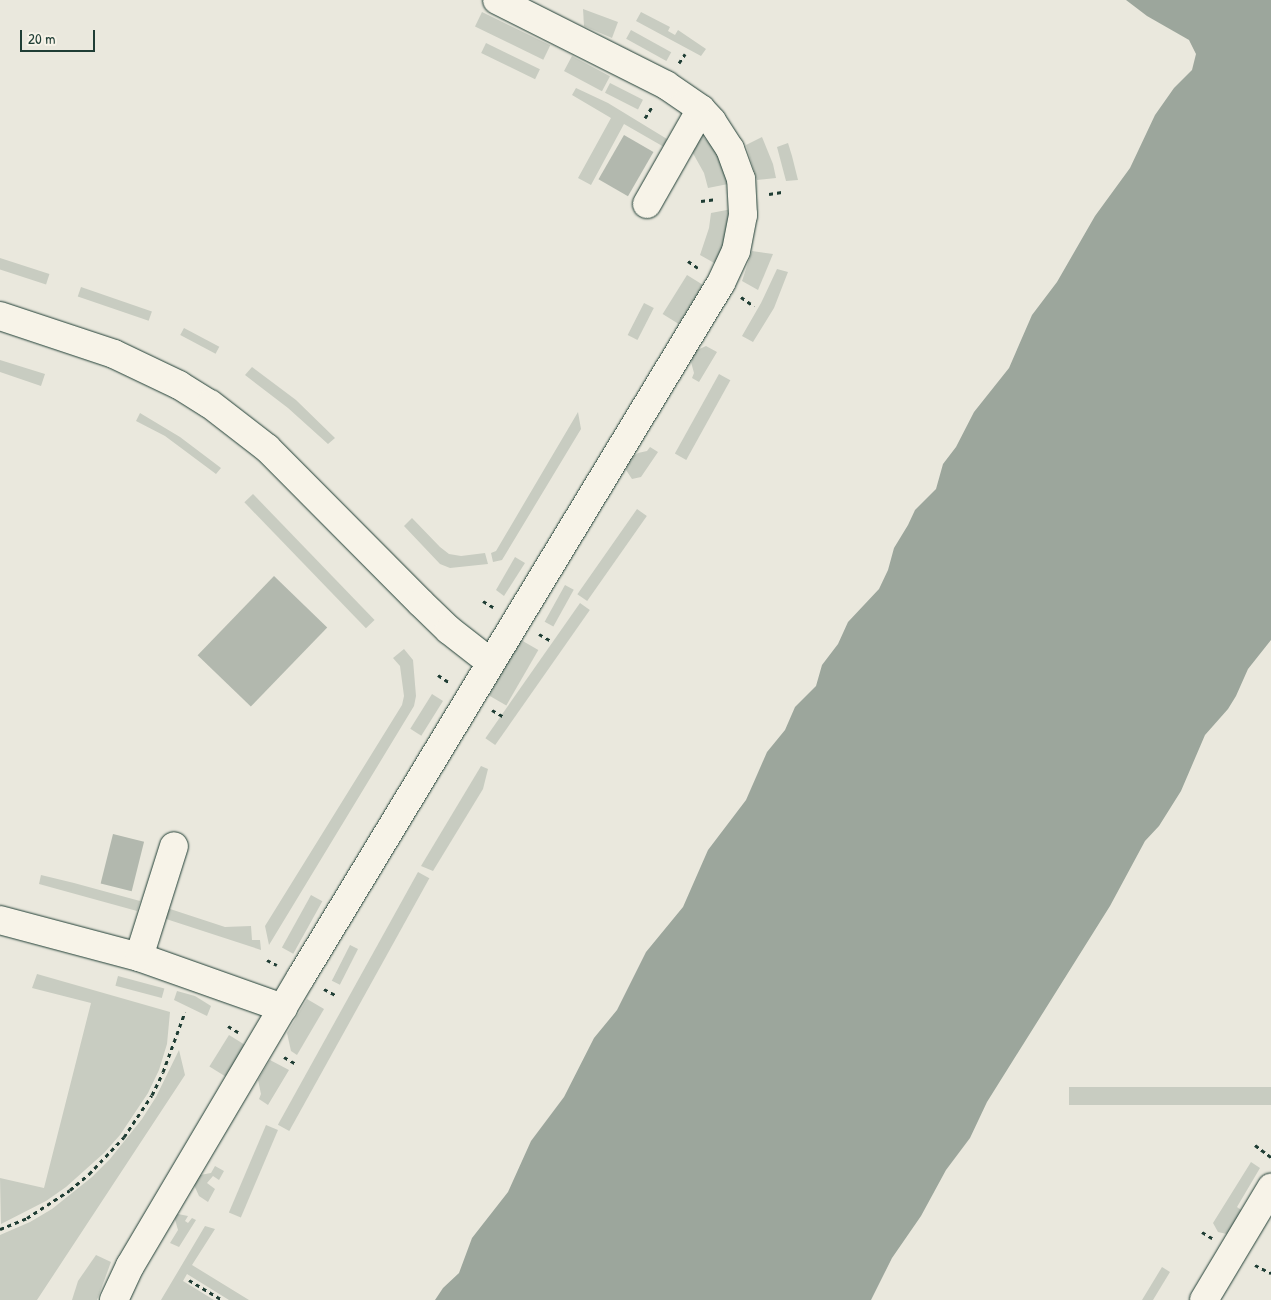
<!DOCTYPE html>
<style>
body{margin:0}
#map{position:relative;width:1271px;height:1300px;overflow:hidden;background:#eae8dd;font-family:"Patrick Hand",sans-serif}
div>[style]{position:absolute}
.green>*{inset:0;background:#c8ccc1;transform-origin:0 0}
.water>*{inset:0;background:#9ca69c}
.building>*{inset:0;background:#b2b8ae;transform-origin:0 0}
.path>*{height:3px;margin-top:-1.5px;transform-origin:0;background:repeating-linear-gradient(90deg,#1f3d34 0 4px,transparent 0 8px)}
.roads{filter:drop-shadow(0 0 1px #1f3d34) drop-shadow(0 0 1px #1f3d34)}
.minor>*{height:28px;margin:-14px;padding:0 14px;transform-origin:14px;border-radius:14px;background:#f7f3e8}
span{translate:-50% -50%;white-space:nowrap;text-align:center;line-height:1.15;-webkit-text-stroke:4px #f7f3e8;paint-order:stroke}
.scale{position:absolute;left:20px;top:30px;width:75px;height:22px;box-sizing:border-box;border:2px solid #1f3d34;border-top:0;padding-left:6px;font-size:15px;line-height:18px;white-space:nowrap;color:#1f3d34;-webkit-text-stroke:4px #f7f3e8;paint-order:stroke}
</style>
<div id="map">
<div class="green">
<i style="clip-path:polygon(583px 9px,618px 22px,612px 38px,584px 26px)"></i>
<i style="left:482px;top:12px;width:76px;height:16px;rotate:26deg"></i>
<i style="clip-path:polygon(641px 12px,670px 27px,668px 31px,675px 35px,678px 30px,706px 49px,701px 56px,636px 21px)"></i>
<i style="left:631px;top:30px;width:46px;height:10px;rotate:29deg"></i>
<i style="left:486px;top:43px;width:60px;height:11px;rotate:26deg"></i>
<i style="left:572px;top:56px;width:43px;height:17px;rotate:28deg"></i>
<i style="left:610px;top:83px;width:37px;height:11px;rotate:27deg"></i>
<i style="clip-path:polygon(576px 88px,608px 103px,667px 139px,664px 147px,624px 124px,591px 185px,578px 178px,611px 118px,572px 95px)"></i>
<i style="clip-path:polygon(699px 132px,719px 154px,728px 184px,708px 188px,704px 173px,690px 148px)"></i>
<i style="clip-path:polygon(762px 137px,773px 164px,776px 178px,757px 180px,746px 145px)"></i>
<i style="clip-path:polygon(788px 143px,792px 156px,798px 180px,786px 181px,777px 147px)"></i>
<i style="clip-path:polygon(732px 209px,728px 238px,716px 264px,700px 255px,709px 228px,711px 213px)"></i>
<i style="clip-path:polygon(752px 251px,773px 254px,758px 290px,742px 281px)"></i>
<i style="left:0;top:258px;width:52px;height:11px;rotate:18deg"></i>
<i style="clip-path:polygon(777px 269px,788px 272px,774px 308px,753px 342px,742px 336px,761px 303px)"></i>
<i style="left:687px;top:275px;width:19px;height:46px;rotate:32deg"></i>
<i style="left:81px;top:287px;width:75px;height:10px;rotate:19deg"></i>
<i style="left:644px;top:303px;width:11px;height:36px;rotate:27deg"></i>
<i style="left:184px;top:328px;width:40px;height:8px;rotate:28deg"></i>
<i style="clip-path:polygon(706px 346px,717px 352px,699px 382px,692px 378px,694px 373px,691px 362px,695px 351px)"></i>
<i style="clip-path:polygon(0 360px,45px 374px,41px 386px,0 372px)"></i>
<i style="clip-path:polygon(252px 367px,296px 400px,335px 438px,328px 444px,288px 408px,245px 375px)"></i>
<i style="left:719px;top:374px;width:13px;height:91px;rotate:29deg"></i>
<i style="clip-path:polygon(578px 412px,581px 429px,502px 560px,493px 562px,491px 553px,496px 551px)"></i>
<i style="clip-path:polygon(140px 413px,180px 437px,221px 468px,216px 474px,165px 436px,136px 421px)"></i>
<i style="clip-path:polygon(650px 447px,658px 452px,641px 477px,632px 479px,626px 470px,630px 459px,638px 453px,647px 451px)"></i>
<i style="left:253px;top:494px;width:175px;height:12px;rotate:46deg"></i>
<i style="left:637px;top:509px;width:12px;height:104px;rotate:35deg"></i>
<i style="clip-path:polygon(412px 518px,440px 547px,449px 554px,461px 556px,485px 553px,488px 564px,450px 568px,440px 564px,404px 526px)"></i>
<i style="clip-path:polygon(515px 557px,525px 563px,504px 596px,496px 590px)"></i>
<i style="left:565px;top:585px;width:10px;height:42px;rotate:29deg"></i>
<i style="left:580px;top:603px;width:12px;height:165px;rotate:35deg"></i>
<i style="left:521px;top:640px;width:20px;height:64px;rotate:30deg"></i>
<i style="clip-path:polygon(404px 649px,413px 660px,416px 696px,414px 706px,269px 945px,265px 926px,402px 705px,404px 696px,400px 666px,393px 658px)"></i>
<i style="left:432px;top:694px;width:13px;height:41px;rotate:32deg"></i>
<i style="clip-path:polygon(481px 766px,488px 769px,483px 789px,433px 871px,421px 866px)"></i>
<i style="left:418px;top:872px;width:13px;height:289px;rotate:29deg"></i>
<i style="clip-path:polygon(41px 875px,74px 883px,140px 901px,137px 911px,39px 884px)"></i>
<i style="left:311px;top:895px;width:13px;height:60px;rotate:29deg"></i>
<i style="clip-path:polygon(164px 907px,225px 927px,251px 926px,252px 940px,260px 940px,261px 950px,160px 917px)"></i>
<i style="left:350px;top:945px;width:9px;height:40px;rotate:27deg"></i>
<i style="clip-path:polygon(37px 974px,170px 1012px,167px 1044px,159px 1070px,148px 1093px,120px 1135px,104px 1153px,66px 1187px,46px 1201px,1px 1224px,0 1178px,44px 1188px,91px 1003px,32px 988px)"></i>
<i style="left:118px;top:976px;width:48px;height:10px;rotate:15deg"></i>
<i style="clip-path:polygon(177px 991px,195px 996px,211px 1006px,207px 1016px,174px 1000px)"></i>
<i style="clip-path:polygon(307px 999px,324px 1009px,297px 1055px,291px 1051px,287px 1033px)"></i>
<i style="left:229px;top:1035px;width:19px;height:37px;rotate:32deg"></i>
<i style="clip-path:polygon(179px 1050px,185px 1075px,37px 1300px,0 1300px,0 1235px,30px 1222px,52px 1209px,92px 1177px,110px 1159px,142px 1119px,156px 1097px)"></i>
<i style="clip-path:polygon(270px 1060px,289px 1070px,268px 1105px,259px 1099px,261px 1094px,258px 1080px)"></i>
<i style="left:1271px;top:1087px;width:18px;height:202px;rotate:90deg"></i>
<i style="left:266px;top:1125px;width:13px;height:95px;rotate:23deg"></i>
<i style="clip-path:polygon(1251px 1162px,1260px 1168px,1237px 1207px,1245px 1213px,1231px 1235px,1218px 1232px,1213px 1223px)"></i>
<i style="clip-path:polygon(215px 1166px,224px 1171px,219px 1180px,213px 1176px,207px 1183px,215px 1189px,208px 1202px,199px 1196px,194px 1185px,200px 1175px,211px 1173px)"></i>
<i style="clip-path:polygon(178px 1214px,188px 1216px,185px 1221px,188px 1223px,192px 1218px,196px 1220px,179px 1247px,170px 1243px,178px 1230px,174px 1216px)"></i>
<i style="clip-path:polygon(205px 1226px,215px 1229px,192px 1265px,249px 1300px,229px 1300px,187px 1274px,183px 1281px,214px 1300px,161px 1300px)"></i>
<i style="clip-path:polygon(96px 1255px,111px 1262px,97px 1300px,72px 1300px,78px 1281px)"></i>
<i style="clip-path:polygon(1162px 1267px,1170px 1272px,1153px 1300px,1142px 1300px)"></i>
</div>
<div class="water">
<i style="clip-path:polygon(1126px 0,1271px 0,1271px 640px,1248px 669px,1236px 696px,1228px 709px,1205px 735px,1181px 791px,1159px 826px,1145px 841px,1110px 906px,987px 1102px,970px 1138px,946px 1170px,921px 1216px,892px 1258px,871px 1300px,435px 1300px,443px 1288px,459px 1273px,472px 1238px,508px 1192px,531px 1141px,564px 1097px,594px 1038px,617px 1010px,646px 952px,683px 907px,708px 850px,746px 800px,767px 752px,785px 730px,795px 707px,816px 686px,822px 665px,838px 644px,848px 622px,879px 589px,888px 570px,894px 548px,908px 525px,915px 510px,936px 489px,943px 464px,956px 447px,974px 412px,1009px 368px,1032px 315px,1057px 282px,1095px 216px,1130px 168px,1155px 115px,1174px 88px,1192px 70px,1196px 54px,1189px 40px,1147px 16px)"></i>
</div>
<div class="building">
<i style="left:624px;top:135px;width:34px;height:51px;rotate:30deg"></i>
<i style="left:274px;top:576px;width:74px;height:110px;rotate:44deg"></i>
<i style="left:113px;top:834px;width:32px;height:51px;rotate:14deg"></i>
</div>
<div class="path">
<i style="left:679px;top:63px;width:11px;rotate:-56deg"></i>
<i style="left:645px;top:118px;width:13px;rotate:-58deg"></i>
<i style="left:769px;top:194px;width:13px;rotate:-9deg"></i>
<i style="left:701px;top:201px;width:16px;rotate:-7deg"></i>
<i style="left:688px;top:261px;width:12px;rotate:35deg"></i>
<i style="left:741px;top:297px;width:16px;rotate:35deg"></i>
<i style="left:483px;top:601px;width:12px;rotate:31deg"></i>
<i style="left:539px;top:634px;width:14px;rotate:30deg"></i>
<i style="left:438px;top:675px;width:14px;rotate:34deg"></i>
<i style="left:492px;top:710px;width:14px;rotate:30deg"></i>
<i style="left:267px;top:960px;width:11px;rotate:27deg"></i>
<i style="left:324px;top:989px;width:15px;rotate:28deg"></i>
<i style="left:228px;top:1026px;width:12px;rotate:31deg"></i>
<i style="left:284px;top:1057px;width:14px;rotate:30deg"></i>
<i style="left:1255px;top:1145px;width:20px;rotate:37deg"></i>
<i style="left:0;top:1229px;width:29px;rotate:-22deg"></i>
<i style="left:27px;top:1218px;width:51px;rotate:-33.1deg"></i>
<i style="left:70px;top:1190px;width:25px;rotate:-40deg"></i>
<i style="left:89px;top:1174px;width:51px;rotate:-46.6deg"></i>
<i style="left:124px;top:1137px;width:50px;rotate:-56.3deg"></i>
<i style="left:152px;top:1095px;width:25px;rotate:-64deg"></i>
<i style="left:163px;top:1072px;width:64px;rotate:-69.9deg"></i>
<i style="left:1202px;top:1232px;width:12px;rotate:31deg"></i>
<i style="left:1255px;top:1265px;width:18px;rotate:27deg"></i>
<i style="left:189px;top:1280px;width:39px;rotate:31deg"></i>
</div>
<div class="roads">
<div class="minor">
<i style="left:647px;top:204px;width:109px;rotate:-60.4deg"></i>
<i style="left:0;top:316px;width:120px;rotate:18.4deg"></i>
<i style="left:114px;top:354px;width:72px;rotate:25.5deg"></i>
<i style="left:179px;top:385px;width:36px;rotate:32deg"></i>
<i style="left:210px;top:404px;width:72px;rotate:37.7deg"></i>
<i style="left:267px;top:448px;width:218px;rotate:45.2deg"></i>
<i style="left:421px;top:603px;width:39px;rotate:44deg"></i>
<i style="left:449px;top:630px;width:52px;rotate:38deg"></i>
<i style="left:0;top:920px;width:144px;rotate:14.9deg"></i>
<i style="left:139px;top:957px;width:153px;rotate:19.5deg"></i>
<i style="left:139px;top:957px;width:116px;rotate:-72.5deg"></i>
<i style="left:114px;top:1300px;width:38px;rotate:-65deg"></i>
<i style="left:130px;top:1266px;width:336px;rotate:-59.4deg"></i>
<i style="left:301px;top:977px;width:811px;rotate:-58.82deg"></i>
<i style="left:721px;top:283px;width:35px;rotate:-65deg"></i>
<i style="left:736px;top:251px;width:37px;rotate:-79deg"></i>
<i style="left:743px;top:215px;width:36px;rotate:-93deg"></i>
<i style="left:741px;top:179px;width:32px;rotate:-110deg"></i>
<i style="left:730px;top:149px;width:33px;rotate:-123deg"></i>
<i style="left:712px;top:121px;width:16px;rotate:-133deg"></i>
<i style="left:701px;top:109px;width:42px;rotate:-145.6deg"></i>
<i style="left:666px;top:85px;width:189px;rotate:-153.3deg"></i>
<i style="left:1204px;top:1300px;width:131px;rotate:-59.1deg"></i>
</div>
</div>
<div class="scale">20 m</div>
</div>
